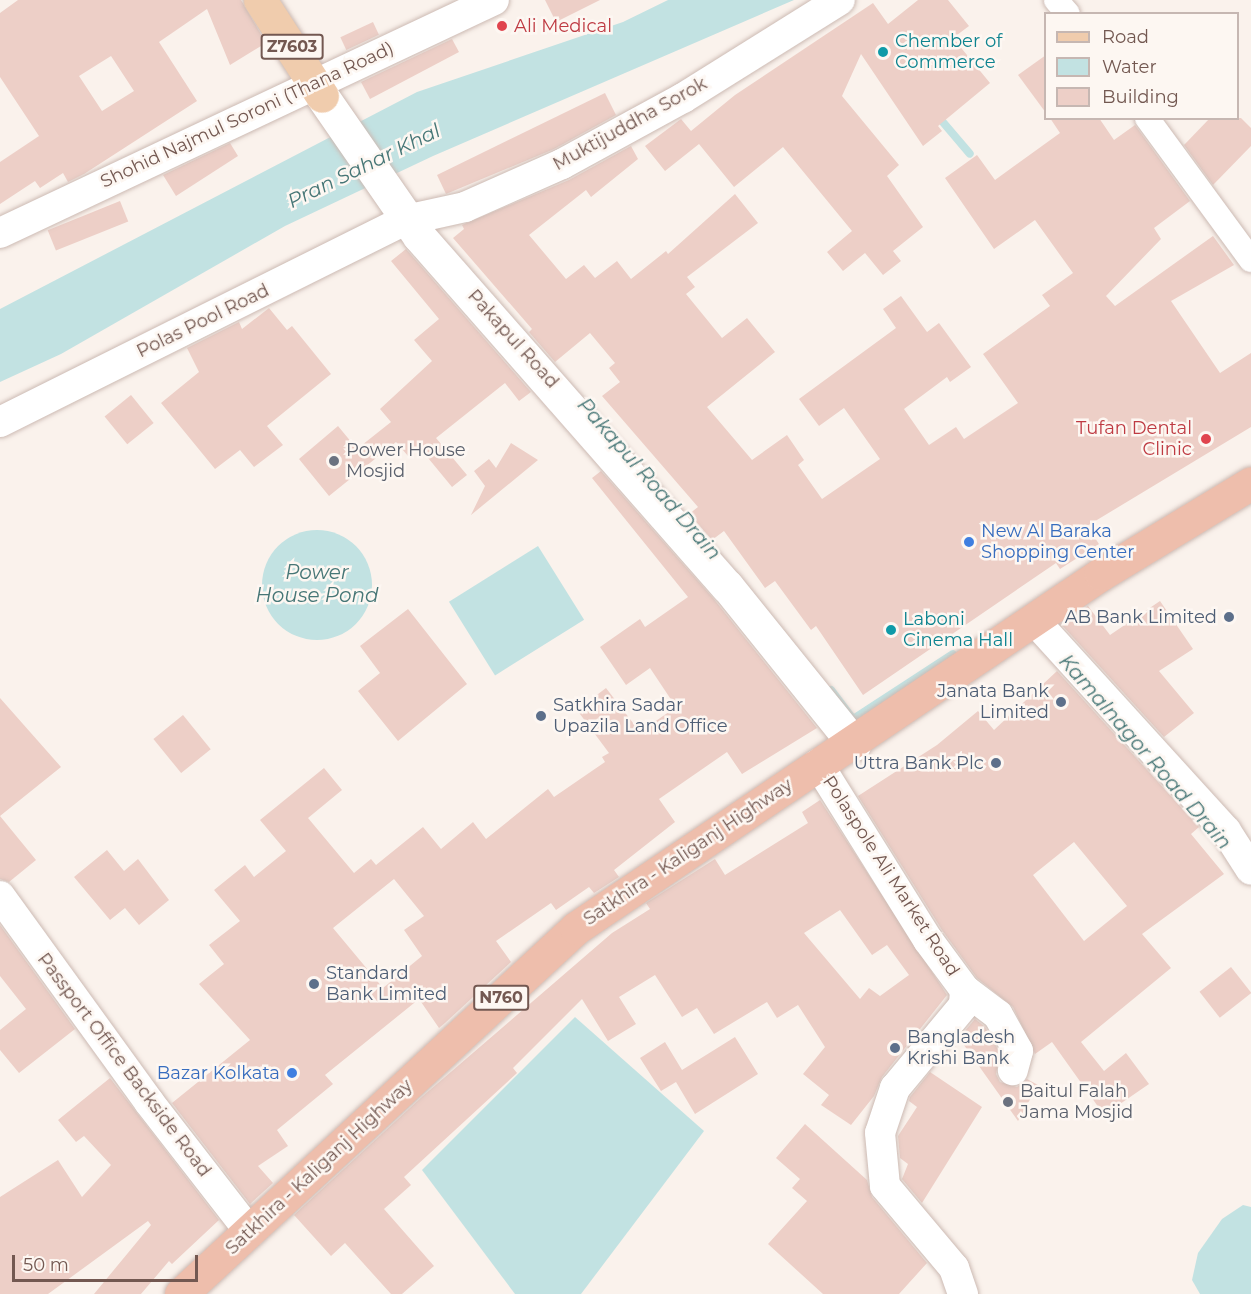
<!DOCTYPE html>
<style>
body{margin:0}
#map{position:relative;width:1251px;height:1294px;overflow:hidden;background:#faf2ec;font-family:Montserrat,sans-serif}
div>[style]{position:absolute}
.water>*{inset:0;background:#c2e2e2;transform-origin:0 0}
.round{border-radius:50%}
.stream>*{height:8px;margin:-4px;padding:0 4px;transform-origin:4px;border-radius:4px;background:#c2e2e2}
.building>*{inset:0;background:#edcfc7;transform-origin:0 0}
.roads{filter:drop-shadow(0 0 2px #ccbab3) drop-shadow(0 0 2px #ccbab3)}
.minor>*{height:24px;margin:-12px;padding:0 12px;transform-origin:12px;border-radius:12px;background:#fff}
.tertiary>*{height:30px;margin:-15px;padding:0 15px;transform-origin:15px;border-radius:15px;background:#fff}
.secondary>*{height:33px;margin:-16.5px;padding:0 16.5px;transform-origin:16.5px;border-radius:16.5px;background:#fff}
.primary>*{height:33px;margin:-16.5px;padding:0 16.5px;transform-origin:16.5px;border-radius:16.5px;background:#f0ccad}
.trunk>*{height:33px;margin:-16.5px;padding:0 16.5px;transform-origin:16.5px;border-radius:16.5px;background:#eebeac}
.dots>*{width:16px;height:16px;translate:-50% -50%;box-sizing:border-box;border:3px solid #fdf7f2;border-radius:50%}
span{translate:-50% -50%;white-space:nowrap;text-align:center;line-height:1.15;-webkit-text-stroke:5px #fdf7f2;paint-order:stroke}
.shield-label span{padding:2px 4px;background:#fdf7f2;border:2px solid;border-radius:4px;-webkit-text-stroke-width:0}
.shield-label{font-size:16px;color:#735851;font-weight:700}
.health-label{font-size:18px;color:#be3a42}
.left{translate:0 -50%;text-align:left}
.right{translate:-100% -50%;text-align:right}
.culture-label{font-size:18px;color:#0d838f}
.street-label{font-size:18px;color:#735851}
.worship-label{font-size:18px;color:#5b616d}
.shop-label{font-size:18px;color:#366cbe}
.service-label{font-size:18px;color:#4e5e75}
.water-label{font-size:20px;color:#467676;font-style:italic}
.legend{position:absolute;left:1044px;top:12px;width:195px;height:108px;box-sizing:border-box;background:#fdf7f2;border:2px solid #c6b7b2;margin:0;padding:8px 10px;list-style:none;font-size:18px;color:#735851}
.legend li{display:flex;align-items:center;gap:12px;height:30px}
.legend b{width:30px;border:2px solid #c6b7b2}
.scale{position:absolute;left:12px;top:1255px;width:186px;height:27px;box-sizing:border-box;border:3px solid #735851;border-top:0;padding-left:8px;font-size:18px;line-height:21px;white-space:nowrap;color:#735851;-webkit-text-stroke:4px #fdf7f2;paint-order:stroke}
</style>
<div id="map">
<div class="water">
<i style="clip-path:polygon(668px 0,794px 0,433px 156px,285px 226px,61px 354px,0 382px,0 309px,417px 92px,623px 22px)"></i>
<i class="round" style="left:262px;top:530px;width:110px;height:110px"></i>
<i style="left:538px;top:546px;width:87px;height:105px;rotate:58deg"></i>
<i style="clip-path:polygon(575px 1017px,704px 1131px,581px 1294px,515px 1294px,422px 1170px)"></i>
<i style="clip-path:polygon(1243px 1205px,1251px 1207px,1251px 1294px,1200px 1294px,1192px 1280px,1198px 1253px,1222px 1219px)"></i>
</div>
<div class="stream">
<i style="left:936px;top:114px;width:52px;rotate:49.6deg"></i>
<i style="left:831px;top:690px;width:36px;rotate:53deg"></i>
<i style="left:853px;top:719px;width:119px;rotate:-33deg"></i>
</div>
<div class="building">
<i style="clip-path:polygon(evenodd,18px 0,241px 0,266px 43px,230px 65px,207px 9px,159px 42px,197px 101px,84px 174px,68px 182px,63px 173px,40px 188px,35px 181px,0 204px,0 162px,39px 136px,0 77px,0 13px,18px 0,111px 56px,134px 91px,102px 111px,79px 76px,111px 56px)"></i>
<i style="clip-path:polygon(545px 0,600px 0,556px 22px)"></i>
<i style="clip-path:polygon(918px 0,948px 0,969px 26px,953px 38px,990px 83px,938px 126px,942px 131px,923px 146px,861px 54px,842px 96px,899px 165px,887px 176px,923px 227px,893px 251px,901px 261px,883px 275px,865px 253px,843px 271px,827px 252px,852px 231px,783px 147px,734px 187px,699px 144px,665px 171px,645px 146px,681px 119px,691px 131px,735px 95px,873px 3px,888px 24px)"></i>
<i style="left:373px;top:22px;width:14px;height:36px;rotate:65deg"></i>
<i style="clip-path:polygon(452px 39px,459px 52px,370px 99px,361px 82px)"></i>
<i style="clip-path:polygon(1046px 55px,1046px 113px,1018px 75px)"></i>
<i style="clip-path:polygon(605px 93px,616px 115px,554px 149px,446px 194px,437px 175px)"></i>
<i style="clip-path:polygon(1050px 118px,1099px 118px,1114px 140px,1135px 125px,1190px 201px,1154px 228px,1161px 239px,1106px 296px,1115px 306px,1213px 236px,1234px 265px,1171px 301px,1220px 373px,1251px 353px,1251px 427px,1087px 526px,1099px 544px,1060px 569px,1056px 563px,863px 695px,816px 626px,811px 630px,775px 581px,765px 588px,724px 531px,712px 540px,689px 514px,698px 507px,602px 396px,620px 382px,609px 368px,615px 363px,590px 333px,555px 362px,529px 332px,532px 329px,453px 238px,464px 229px,462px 225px,569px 180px,631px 146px,638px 159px,591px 197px,586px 190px,529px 235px,566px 279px,584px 265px,595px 278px,617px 261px,631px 279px,666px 251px,668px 254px,735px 194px,758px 223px,687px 277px,695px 287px,686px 294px,722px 338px,747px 318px,775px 352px,707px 407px,752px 460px,787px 435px,804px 460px,798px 465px,822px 499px,880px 459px,844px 408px,819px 426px,799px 399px,896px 328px,883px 309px,901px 296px,927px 332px,939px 323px,971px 367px,950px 382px,947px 377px,904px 409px,929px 445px,956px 427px,964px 439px,1018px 403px,983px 354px,1050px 306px,1042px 295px,1073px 273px,1035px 220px,994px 249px,945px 178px,977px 155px,995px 180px,1060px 133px)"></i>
<i style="clip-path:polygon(1210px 118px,1241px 118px,1251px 128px,1251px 146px,1213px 185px,1184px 145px)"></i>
<i style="clip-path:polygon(230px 143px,238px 156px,176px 196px,163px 175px)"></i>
<i style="left:120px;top:201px;width:22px;height:78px;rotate:68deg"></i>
<i style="clip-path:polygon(406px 249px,531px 392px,519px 401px,505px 383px,436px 438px,467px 475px,452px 487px,419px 447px,408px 456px,396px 442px,329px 496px,299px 459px,338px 426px,357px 449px,391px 422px,380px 409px,432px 361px,414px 340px,439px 319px,391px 261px)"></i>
<i style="clip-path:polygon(269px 308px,287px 330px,292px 326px,331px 374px,267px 426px,283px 445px,254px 467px,240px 450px,215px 469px,161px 403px,199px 372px,187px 348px,239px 322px,242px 329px)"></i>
<i style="left:131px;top:395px;width:36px;height:34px;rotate:51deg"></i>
<i style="clip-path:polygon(511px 443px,538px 460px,471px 515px,485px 486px,474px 471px,489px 459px,496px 468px)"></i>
<i style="clip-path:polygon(evenodd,601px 471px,713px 598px,817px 728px,742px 774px,727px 752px,659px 799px,675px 822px,614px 870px,619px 877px,594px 893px,589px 887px,556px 910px,551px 903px,496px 941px,511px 962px,445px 1023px,439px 1028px,419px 999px,325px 1075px,333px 1084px,277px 1130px,288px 1146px,258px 1166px,273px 1183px,250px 1204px,172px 1103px,250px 1040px,199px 984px,224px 964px,209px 945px,240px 921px,214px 890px,245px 865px,254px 877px,286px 851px,260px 820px,324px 768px,342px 790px,308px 818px,354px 873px,371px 859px,376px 865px,423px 827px,441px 849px,473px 822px,486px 839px,548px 789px,554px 797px,605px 762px,602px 757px,609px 753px,577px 710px,606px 688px,640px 732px,676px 707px,650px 668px,626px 685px,600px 647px,640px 619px,645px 627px,688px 597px,592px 478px,601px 471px,394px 879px,424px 916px,404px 930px,422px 956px,383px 988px,333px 928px,394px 879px)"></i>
<i style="clip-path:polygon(1160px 601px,1193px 649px,1159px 671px,1194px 713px,1164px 737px,1061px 624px,1088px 606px,1110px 635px)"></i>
<i style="clip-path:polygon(408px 609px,467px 684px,398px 741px,358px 691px,380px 673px,360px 646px)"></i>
<i style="clip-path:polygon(evenodd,1057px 671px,1199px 827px,1191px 834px,1224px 874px,1142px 934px,1171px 968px,1081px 1042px,1104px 1071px,1126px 1053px,1149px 1084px,1104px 1115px,1052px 1042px,1035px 1054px,1013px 1007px,977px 978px,942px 930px,858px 796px,937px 745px,978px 711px,994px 730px,1057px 671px,1074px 842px,1127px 906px,1084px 941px,1033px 875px,1074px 842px)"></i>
<i style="clip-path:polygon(0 698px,61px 767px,0 816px,36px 860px,9px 882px,0 879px)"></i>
<i style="left:183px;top:715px;width:44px;height:38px;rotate:51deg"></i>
<i style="clip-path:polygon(evenodd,820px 800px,947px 995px,882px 1077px,874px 1096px,851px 1125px,821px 1105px,829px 1095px,803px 1074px,825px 1047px,798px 1005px,777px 1018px,767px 1002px,714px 1034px,697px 1008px,682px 1017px,655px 975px,619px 997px,636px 1024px,608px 1041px,582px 999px,513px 1068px,517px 1073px,404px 1177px,411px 1185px,384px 1209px,434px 1266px,402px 1294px,391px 1294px,345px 1243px,331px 1256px,294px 1215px,423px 1096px,612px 933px,650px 909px,646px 903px,715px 859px,725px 875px,808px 823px,802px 812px,820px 800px,840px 910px,872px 955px,887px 945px,909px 975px,880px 996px,869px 988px,860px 999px,804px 933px,840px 910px)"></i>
<i style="clip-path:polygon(107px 850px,124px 871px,138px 859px,169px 900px,139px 925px,125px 908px,110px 920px,74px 877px)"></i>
<i style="clip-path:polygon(0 925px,75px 1029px,19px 1073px,0 1050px,0 1030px,26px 1009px,0 976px)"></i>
<i style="left:1231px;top:967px;width:33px;height:40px;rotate:52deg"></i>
<i style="clip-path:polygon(975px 1019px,985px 1027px,1000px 1053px,996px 1074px,1000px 1082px,1017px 1087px,1027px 1079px,1038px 1085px,1018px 1121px,959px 1038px)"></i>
<i style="clip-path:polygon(735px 1037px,758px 1074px,695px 1114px,676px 1082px,661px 1091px,640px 1058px,665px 1042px,682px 1070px)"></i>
<i style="clip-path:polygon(930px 1072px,982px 1107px,922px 1203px,902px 1179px,908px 1164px,900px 1158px,898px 1136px,917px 1107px,909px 1101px,910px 1097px)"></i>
<i style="clip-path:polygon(110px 1078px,219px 1220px,172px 1264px,169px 1261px,141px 1294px,94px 1294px,151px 1225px,148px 1221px,48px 1294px,0 1294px,0 1197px,58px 1160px,82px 1197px,111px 1165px,84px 1136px,76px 1142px,58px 1120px)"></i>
<i style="clip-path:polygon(805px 1124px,867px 1180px,872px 1197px,927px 1263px,899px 1294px,823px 1294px,768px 1244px,807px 1201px,792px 1188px,800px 1179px,776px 1158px)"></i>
</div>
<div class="roads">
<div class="minor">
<i style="left:1056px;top:0;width:18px;rotate:49deg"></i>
<i style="left:1147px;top:118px;width:176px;rotate:53.8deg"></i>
</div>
<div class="tertiary">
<i style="left:0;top:233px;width:546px;rotate:-25.25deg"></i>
<i style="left:0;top:422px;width:453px;rotate:-26.5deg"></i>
<i style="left:406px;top:220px;width:60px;rotate:-12.4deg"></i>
<i style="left:465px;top:207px;width:106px;rotate:-23.9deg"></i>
<i style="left:562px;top:164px;width:138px;rotate:-28.6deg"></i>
<i style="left:683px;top:98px;width:185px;rotate:-32deg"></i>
<i style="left:1034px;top:620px;width:285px;rotate:47.7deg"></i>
<i style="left:1226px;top:831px;width:46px;rotate:57.3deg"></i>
<i style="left:818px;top:764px;width:208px;rotate:58deg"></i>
<i style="left:928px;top:940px;width:62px;rotate:53.5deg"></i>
<i style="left:965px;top:990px;width:15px;rotate:94deg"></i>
<i style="left:964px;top:1005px;width:108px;rotate:129.7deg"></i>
<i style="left:895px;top:1088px;width:47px;rotate:108.4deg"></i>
<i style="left:880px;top:1133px;width:53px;rotate:84.6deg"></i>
<i style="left:885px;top:1186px;width:107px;rotate:49.9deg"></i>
<i style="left:954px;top:1268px;width:28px;rotate:71deg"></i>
<i style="left:0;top:896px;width:254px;rotate:54.1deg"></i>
<i style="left:149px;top:1102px;width:165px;rotate:52.2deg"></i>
<i style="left:965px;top:990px;width:41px;rotate:37.1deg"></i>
<i style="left:998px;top:1015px;width:41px;rotate:60.9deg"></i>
<i style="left:1018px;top:1051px;width:20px;rotate:105deg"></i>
</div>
<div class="secondary">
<i style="left:322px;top:96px;width:170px;rotate:55.3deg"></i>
<i style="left:419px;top:236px;width:466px;rotate:48.7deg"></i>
<i style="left:727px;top:586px;width:203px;rotate:51.2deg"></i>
</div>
<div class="primary">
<i style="left:260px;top:0;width:114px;rotate:57.1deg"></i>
</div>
<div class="trunk">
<i style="left:181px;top:1294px;width:538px;rotate:-42.82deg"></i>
<i style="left:576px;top:928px;width:633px;rotate:-33.99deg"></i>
<i style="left:1101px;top:574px;width:175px;rotate:-31.2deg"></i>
</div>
</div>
<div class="dots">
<i style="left:502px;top:26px;background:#e0444e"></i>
<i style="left:883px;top:52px;background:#0f9aa8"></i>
<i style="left:1206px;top:439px;background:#e0444e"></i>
<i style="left:334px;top:461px;background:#6b7280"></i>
<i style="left:969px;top:542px;background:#3f7fe0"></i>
<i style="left:1229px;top:617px;background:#5c6f8a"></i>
<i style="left:891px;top:630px;background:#0f9aa8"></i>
<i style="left:1061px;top:702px;background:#5c6f8a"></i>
<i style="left:541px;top:716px;background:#5c6f8a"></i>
<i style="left:996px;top:763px;background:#5c6f8a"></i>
<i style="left:314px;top:984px;background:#5c6f8a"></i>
<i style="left:895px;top:1048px;background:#5c6f8a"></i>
<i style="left:292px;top:1073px;background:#3f7fe0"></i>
<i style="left:1008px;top:1102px;background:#6b7280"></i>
</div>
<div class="shield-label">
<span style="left:292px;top:47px">Z7603</span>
<span style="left:501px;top:998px">N760</span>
</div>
<div class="health-label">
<span class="left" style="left:514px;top:26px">Ali Medical</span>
<span class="right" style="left:1192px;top:439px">Tufan Dental<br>Clinic</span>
</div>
<div class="culture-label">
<span class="left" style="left:895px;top:52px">Chember of<br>Commerce</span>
<span class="left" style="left:903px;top:630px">Laboni<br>Cinema Hall</span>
</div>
<div class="street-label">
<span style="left:247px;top:115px;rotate:-25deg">Shohid Najmul Soroni (Thana Road)</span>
<span style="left:630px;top:124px;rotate:-29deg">Muktijuddha Sorok</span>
<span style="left:203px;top:321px;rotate:-26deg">Polas Pool Road</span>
<span style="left:513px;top:339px;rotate:48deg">Pakapul Road</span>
<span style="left:688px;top:852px;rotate:-34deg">Satkhira - Kaliganj Highway</span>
<span style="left:891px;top:876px;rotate:57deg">Polaspole Ali Market Road</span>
<span style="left:124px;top:1065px;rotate:53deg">Passport Office Backside Road</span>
<span style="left:319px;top:1167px;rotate:-43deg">Satkhira - Kaliganj Highway</span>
</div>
<div class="worship-label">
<span class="left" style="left:346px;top:461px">Power House<br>Mosjid</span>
<span class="left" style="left:1020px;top:1102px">Baitul Falah<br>Jama Mosjid</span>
</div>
<div class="shop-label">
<span class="left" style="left:981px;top:542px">New Al Baraka<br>Shopping Center</span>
<span class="right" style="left:280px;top:1073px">Bazar Kolkata</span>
</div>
<div class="service-label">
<span class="right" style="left:1217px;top:617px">AB Bank Limited</span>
<span class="right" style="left:1049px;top:702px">Janata Bank<br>Limited</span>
<span class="left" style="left:553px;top:716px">Satkhira Sadar<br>Upazila Land Office</span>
<span class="right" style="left:984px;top:763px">Uttra Bank Plc</span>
<span class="left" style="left:326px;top:984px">Standard<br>Bank Limited</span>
<span class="left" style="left:907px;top:1048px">Bangladesh<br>Krishi Bank</span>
</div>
<div class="water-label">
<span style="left:364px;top:166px;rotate:-26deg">Pran Sahar Khal</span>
<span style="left:649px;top:479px;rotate:49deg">Pakapul Road Drain</span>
<span style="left:317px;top:584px">Power<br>House Pond</span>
<span style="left:1145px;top:752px;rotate:49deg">Kamalnagor Road Drain</span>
</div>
<ul class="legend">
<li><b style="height:8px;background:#f0ccad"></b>Road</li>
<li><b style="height:16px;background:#c2e2e2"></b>Water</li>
<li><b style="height:16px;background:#edcfc7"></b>Building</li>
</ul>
<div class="scale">50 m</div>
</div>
